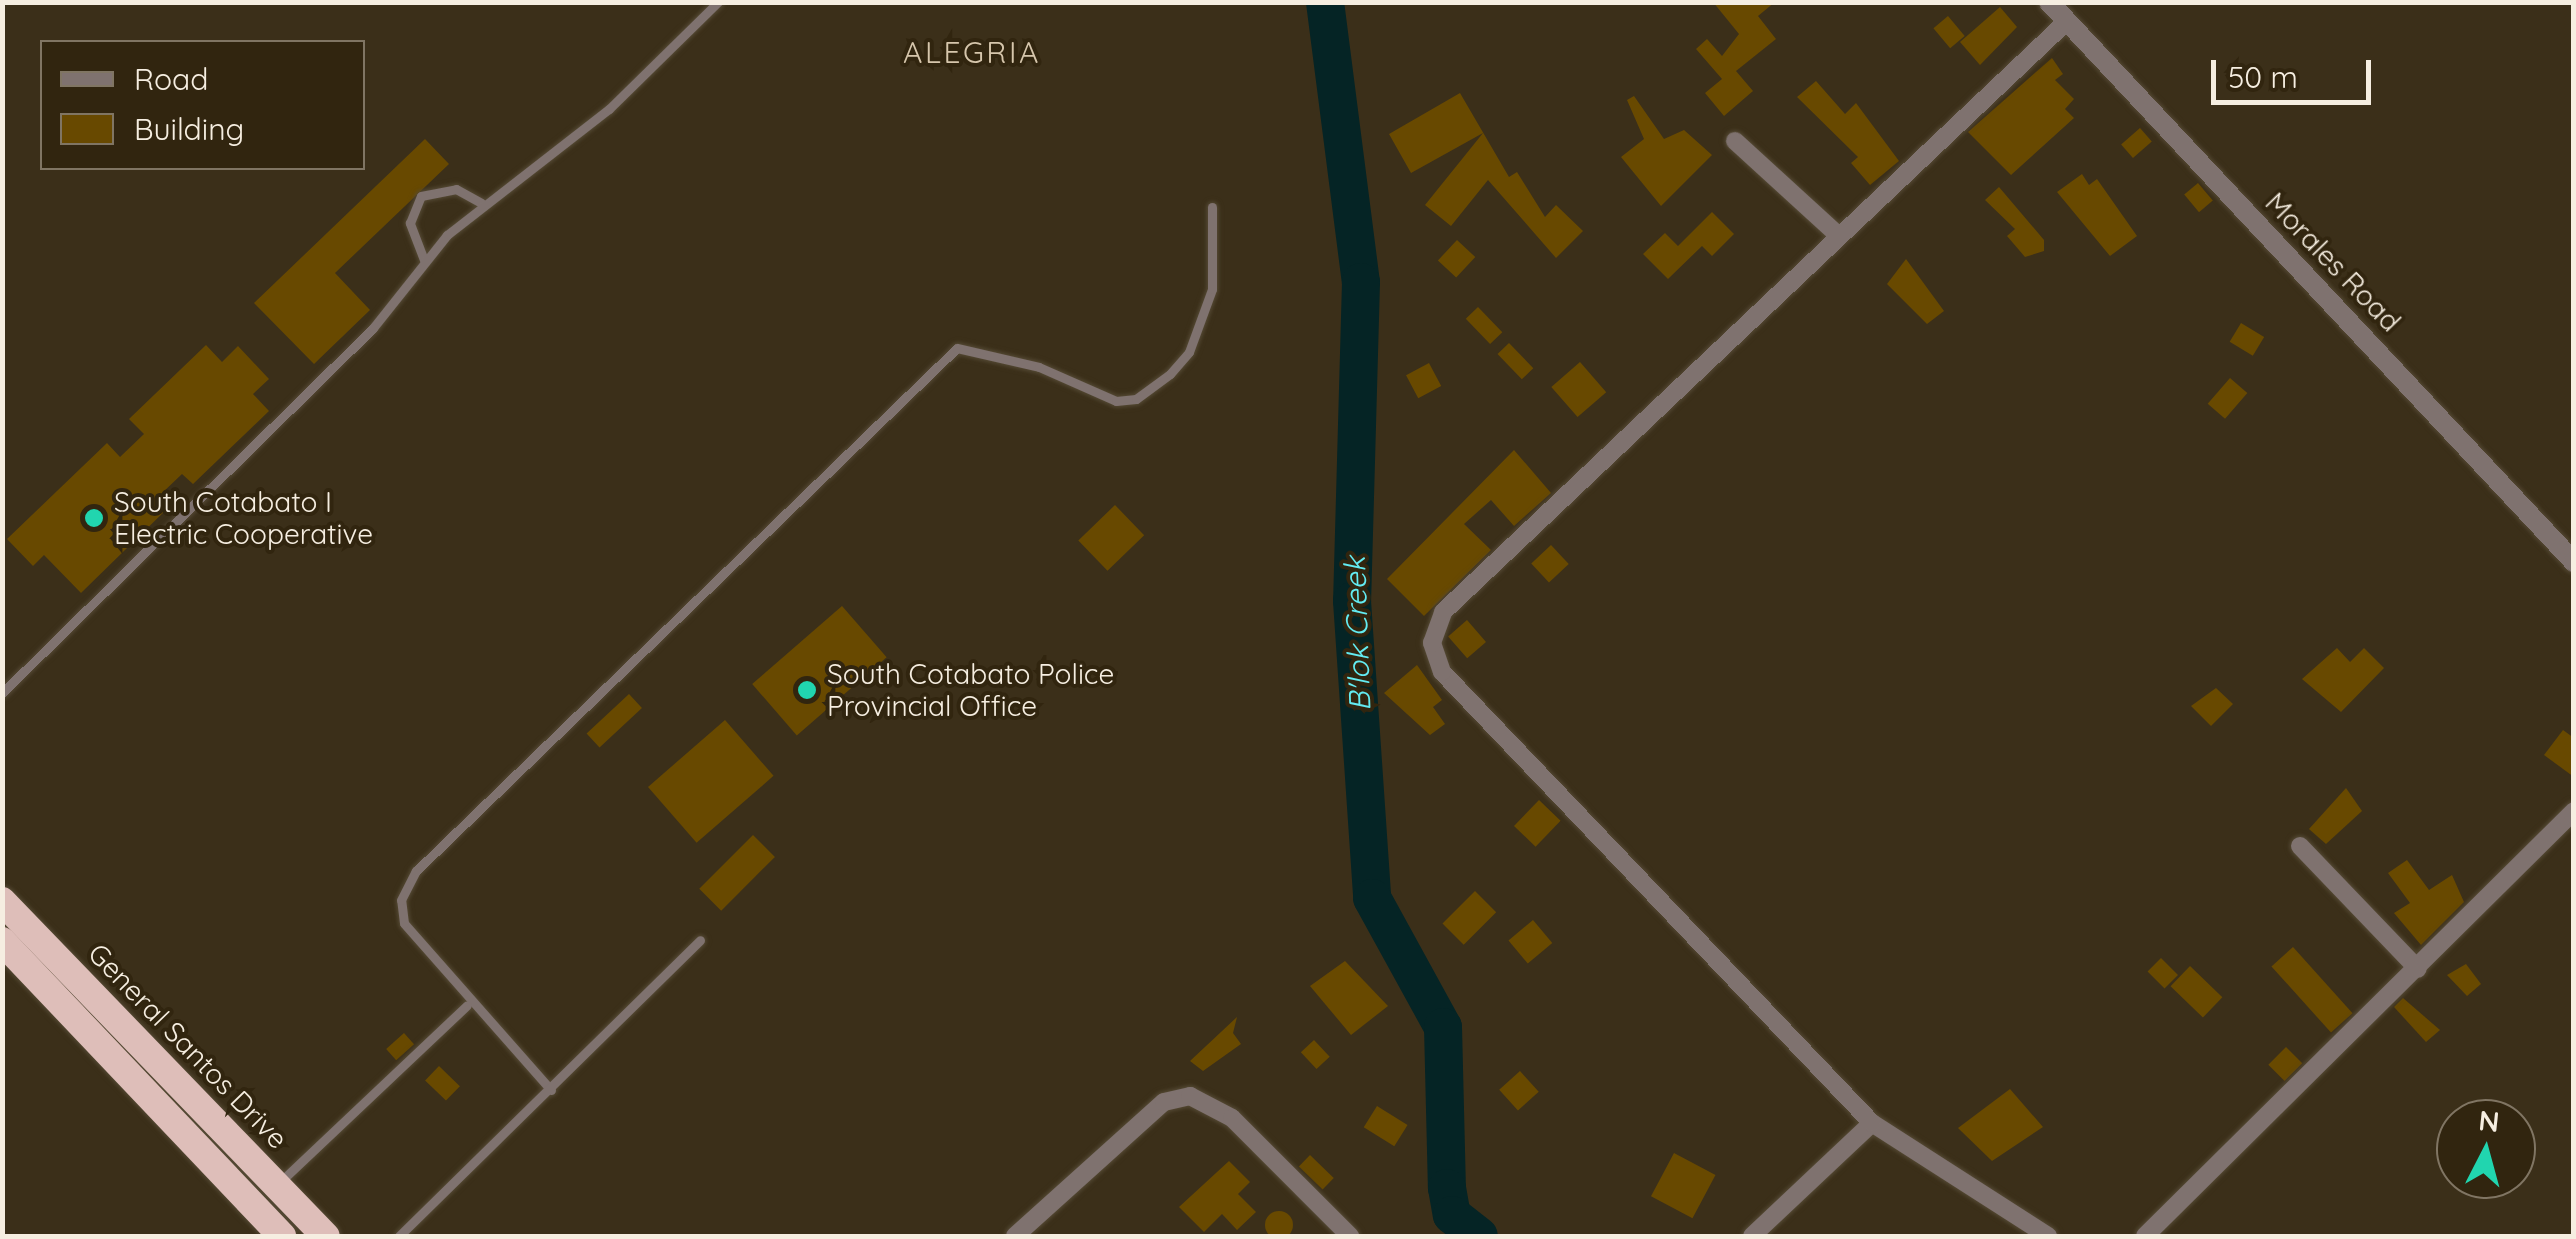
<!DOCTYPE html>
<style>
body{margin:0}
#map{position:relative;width:2576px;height:1239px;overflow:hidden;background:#3b2f19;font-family:Quicksand,sans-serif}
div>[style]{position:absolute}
.river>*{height:38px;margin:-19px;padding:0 19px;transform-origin:19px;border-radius:19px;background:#052425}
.building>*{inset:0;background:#684900;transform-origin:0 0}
.round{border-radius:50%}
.roads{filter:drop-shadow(0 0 2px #554a35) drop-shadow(0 0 2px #554a35)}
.service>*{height:9px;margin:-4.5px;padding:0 4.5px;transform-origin:4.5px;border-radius:4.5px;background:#7f726f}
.minor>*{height:18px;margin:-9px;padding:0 9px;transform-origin:9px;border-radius:9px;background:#7f726f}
.tertiary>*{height:20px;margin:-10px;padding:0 10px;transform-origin:10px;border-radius:10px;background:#7f726f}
.trunk>*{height:28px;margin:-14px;padding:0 14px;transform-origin:14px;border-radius:14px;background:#debeb9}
.dots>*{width:28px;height:28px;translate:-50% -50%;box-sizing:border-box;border:5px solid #31250f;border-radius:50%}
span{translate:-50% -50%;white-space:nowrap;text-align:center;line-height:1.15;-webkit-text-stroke:8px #31250f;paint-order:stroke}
.street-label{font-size:28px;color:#f6eee1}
.poi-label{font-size:28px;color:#f6eee1}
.left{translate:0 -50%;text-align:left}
.neighbourhood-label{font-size:30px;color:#d6c6ac;letter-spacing:2.5px}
.water-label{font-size:30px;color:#63ecf2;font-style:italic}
.frame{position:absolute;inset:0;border:5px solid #f6eee1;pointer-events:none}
.legend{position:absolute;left:40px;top:40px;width:325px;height:130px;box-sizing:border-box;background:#31250f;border:2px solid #807563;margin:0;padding:12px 18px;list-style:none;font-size:30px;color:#f6eee1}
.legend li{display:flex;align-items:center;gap:20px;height:50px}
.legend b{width:50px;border:2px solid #807563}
.north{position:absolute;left:2436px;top:1099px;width:100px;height:100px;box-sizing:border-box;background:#31250f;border:2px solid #807563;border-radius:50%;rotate:6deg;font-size:28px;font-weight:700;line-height:40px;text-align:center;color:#f6eee1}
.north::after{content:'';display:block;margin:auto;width:35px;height:45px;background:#21d5af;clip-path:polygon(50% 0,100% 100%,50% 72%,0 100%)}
.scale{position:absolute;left:2211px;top:60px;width:160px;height:45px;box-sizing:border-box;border:5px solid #f6eee1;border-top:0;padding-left:12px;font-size:30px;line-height:35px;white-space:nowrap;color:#f6eee1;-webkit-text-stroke:8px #31250f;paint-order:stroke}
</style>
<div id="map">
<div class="river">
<i style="left:1325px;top:2px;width:282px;rotate:82.7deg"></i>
<i style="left:1361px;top:282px;width:319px;rotate:91.6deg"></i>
<i style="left:1352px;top:601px;width:298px;rotate:86.1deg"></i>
<i style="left:1372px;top:898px;width:147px;rotate:61.2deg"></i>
<i style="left:1443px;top:1027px;width:161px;rotate:88.6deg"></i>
<i style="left:1447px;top:1188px;width:27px;rotate:80deg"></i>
<i style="left:1452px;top:1215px;width:34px;rotate:38deg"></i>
</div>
<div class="building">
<i style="clip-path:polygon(1713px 2px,1775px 2px,1758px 16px,1776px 39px,1736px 71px,1753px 91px,1724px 116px,1705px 93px,1722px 79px,1696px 49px,1707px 39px,1722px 56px,1739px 34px)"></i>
<i style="clip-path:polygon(2000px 7px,2017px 27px,1980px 65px,1960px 42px)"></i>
<i style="left:1948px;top:16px;width:26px;height:19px;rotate:50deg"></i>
<i style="clip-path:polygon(2052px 58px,2063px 74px,2055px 80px,2074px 99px,2065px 109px,2074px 118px,2011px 175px,1968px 132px)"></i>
<i style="clip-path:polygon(1816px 81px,1845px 114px,1856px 103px,1899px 161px,1870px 185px,1851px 163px,1858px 157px,1797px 97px)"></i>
<i style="clip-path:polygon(1460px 93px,1509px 177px,1517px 172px,1545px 217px,1556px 205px,1583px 231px,1556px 258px,1488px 180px,1451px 226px,1425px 205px,1483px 133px,1411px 173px,1389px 134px)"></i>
<i style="clip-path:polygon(1634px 96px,1664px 139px,1684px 130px,1712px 155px,1661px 206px,1621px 157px,1644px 139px,1627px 100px)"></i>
<i style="left:2140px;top:128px;width:18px;height:25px;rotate:49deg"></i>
<i style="clip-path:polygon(425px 139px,449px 164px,335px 273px,370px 310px,314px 364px,254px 303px)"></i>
<i style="clip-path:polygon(2082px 174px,2089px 185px,2097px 179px,2137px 236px,2110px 256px,2057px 192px)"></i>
<i style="left:2198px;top:183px;width:23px;height:18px;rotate:50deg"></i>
<i style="clip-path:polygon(1999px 187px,2044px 240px,2044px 251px,2025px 257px,2007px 236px,2015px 229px,1985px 200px)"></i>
<i style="clip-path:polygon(1712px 212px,1734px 234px,1712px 256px,1702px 246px,1668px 279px,1643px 254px,1665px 233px,1678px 246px)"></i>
<i style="left:1457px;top:240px;width:25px;height:28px;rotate:43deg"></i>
<i style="clip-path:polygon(1906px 259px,1944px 311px,1927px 324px,1887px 284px)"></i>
<i style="left:1478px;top:307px;width:35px;height:17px;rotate:46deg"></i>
<i style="left:2241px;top:323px;width:27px;height:22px;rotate:31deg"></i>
<i style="left:1509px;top:343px;width:35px;height:16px;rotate:46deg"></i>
<i style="clip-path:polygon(206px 345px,222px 362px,238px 346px,269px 379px,253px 394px,269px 411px,193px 484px,182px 474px,159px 496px,169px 507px,81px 593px,44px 555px,33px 566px,7px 539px,107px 443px,120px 457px,144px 434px,129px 419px)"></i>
<i style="left:1580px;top:362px;width:40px;height:38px;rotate:49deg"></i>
<i style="left:1429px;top:363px;width:26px;height:26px;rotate:62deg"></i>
<i style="left:2230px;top:378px;width:23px;height:34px;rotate:41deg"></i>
<i style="clip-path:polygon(1514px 450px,1551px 493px,1514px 526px,1491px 500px,1464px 524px,1491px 550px,1424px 616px,1387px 579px)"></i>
<i style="left:1115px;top:505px;width:42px;height:51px;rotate:46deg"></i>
<i style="left:1551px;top:545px;width:26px;height:27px;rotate:47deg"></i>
<i style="left:842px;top:606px;width:68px;height:119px;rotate:49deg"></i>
<i style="left:1467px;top:620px;width:29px;height:25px;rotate:49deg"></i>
<i style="clip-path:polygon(2337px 648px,2350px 662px,2364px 648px,2384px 668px,2341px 712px,2302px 679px)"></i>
<i style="clip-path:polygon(1417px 665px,1442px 700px,1433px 707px,1445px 724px,1430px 735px,1384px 693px)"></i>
<i style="clip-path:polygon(2216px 688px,2233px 704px,2211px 726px,2191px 706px)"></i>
<i style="left:629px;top:694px;width:19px;height:58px;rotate:47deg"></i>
<i style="left:725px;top:720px;width:74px;height:102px;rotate:49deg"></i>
<i style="clip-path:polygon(2563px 730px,2574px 738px,2574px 777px,2544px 755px)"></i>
<i style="clip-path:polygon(2346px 788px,2362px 811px,2326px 844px,2309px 829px)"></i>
<i style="left:1539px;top:800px;width:30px;height:36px;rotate:44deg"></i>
<i style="left:753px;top:835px;width:31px;height:76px;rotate:45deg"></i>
<i style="clip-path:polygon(2407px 860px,2429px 890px,2452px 875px,2464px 902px,2421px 945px,2394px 913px,2410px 903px,2388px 873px)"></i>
<i style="left:1475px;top:891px;width:30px;height:46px;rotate:45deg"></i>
<i style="left:1533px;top:920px;width:30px;height:32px;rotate:50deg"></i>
<i style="left:2293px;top:947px;width:89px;height:29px;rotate:48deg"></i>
<i style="left:2161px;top:958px;width:24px;height:19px;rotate:45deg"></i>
<i style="clip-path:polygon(1345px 961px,1388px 1006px,1351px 1035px,1310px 986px)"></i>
<i style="clip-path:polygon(2466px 964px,2481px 984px,2467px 996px,2447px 975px)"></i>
<i style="left:2190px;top:966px;width:45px;height:28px;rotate:44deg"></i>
<i style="clip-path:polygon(2403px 998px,2440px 1030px,2426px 1042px,2394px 1007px)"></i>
<i style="clip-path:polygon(1237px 1017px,1233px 1033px,1241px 1044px,1203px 1071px,1190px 1061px)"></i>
<i style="left:404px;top:1033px;width:15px;height:24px;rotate:48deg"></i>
<i style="left:1314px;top:1040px;width:23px;height:18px;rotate:47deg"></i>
<i style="left:2286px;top:1047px;width:23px;height:25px;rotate:45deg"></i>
<i style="left:439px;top:1066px;width:29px;height:20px;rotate:44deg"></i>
<i style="left:1520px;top:1071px;width:28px;height:28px;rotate:48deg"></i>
<i style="clip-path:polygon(2010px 1089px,2043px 1127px,1992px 1161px,1958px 1128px)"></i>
<i style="left:1377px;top:1106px;width:36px;height:25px;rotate:32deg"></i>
<i style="left:1674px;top:1153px;width:47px;height:49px;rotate:28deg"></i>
<i style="left:1310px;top:1155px;width:33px;height:16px;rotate:44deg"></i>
<i style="clip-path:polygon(1229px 1161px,1250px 1182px,1238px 1194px,1256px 1212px,1237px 1230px,1222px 1214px,1204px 1232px,1179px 1207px)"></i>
<i class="round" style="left:1265px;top:1211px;width:28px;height:28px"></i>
</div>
<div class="roads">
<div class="service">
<i style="left:424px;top:260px;width:40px;rotate:-111deg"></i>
<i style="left:410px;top:223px;width:29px;rotate:-68deg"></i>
<i style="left:421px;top:196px;width:36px;rotate:-11deg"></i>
<i style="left:456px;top:189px;width:29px;rotate:29deg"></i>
<i style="left:2px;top:693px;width:520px;rotate:-44.53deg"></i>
<i style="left:373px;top:328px;width:119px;rotate:-51.5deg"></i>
<i style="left:447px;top:235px;width:205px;rotate:-37.9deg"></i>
<i style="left:609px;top:109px;width:153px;rotate:-44.5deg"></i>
<i style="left:551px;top:1090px;width:222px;rotate:-131.4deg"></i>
<i style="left:404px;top:923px;width:23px;rotate:-97deg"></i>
<i style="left:401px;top:900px;width:33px;rotate:-63deg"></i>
<i style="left:416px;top:871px;width:752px;rotate:-44.03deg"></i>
<i style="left:957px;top:348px;width:84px;rotate:13deg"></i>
<i style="left:1039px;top:367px;width:84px;rotate:23.8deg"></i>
<i style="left:1116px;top:401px;width:20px;rotate:-6deg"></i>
<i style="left:1136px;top:399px;width:42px;rotate:-36.3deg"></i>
<i style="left:1170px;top:374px;width:29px;rotate:-49deg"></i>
<i style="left:1189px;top:352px;width:67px;rotate:-69.9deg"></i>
<i style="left:1212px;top:289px;width:82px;rotate:-90deg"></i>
<i style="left:280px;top:1182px;width:257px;rotate:-43.4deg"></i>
<i style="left:399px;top:1236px;width:422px;rotate:-44.5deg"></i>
</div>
<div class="minor">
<i style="left:1735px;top:141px;width:141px;rotate:42.4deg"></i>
<i style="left:2300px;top:846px;width:170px;rotate:46.2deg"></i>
<i style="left:1015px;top:1236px;width:200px;rotate:-42deg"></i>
<i style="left:1164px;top:1102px;width:27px;rotate:-13deg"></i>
<i style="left:1190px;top:1096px;width:47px;rotate:27.6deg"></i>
<i style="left:1232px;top:1118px;width:167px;rotate:45deg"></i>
<i style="left:1752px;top:1236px;width:165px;rotate:-43.3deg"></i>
<i style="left:2048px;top:1236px;width:209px;rotate:-147.3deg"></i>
<i style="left:1872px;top:1123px;width:623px;rotate:-133.63deg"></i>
<i style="left:1442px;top:672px;width:31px;rotate:-109deg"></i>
<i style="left:1432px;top:643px;width:33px;rotate:-70deg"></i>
<i style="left:1443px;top:612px;width:859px;rotate:-43.44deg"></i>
<i style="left:2145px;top:1236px;width:604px;rotate:-44.73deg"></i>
</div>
<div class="tertiary">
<i style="left:2049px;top:2px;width:768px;rotate:46.85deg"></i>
</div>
<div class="trunk">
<i style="left:2px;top:901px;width:466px;rotate:46deg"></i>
<i style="left:2px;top:941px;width:407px;rotate:46.5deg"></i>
</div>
</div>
<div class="dots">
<i style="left:94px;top:518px;background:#21d5af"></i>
<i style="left:807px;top:690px;background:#21d5af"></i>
</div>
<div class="street-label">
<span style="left:2333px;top:262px;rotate:46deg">Morales Road</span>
<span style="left:188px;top:1046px;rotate:46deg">General Santos Drive</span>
</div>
<div class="poi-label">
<span class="left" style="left:114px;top:518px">South Cotabato I<br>Electric Cooperative</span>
<span class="left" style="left:827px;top:690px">South Cotabato Police<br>Provincial Office</span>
</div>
<div class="neighbourhood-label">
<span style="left:972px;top:52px">ALEGRIA</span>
</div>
<div class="water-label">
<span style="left:1357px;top:634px;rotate:-92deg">B'lok Creek</span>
</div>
<div class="frame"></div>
<ul class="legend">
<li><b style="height:12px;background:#7f726f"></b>Road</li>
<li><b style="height:28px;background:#684900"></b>Building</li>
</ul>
<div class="north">N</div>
<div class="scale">50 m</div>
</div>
